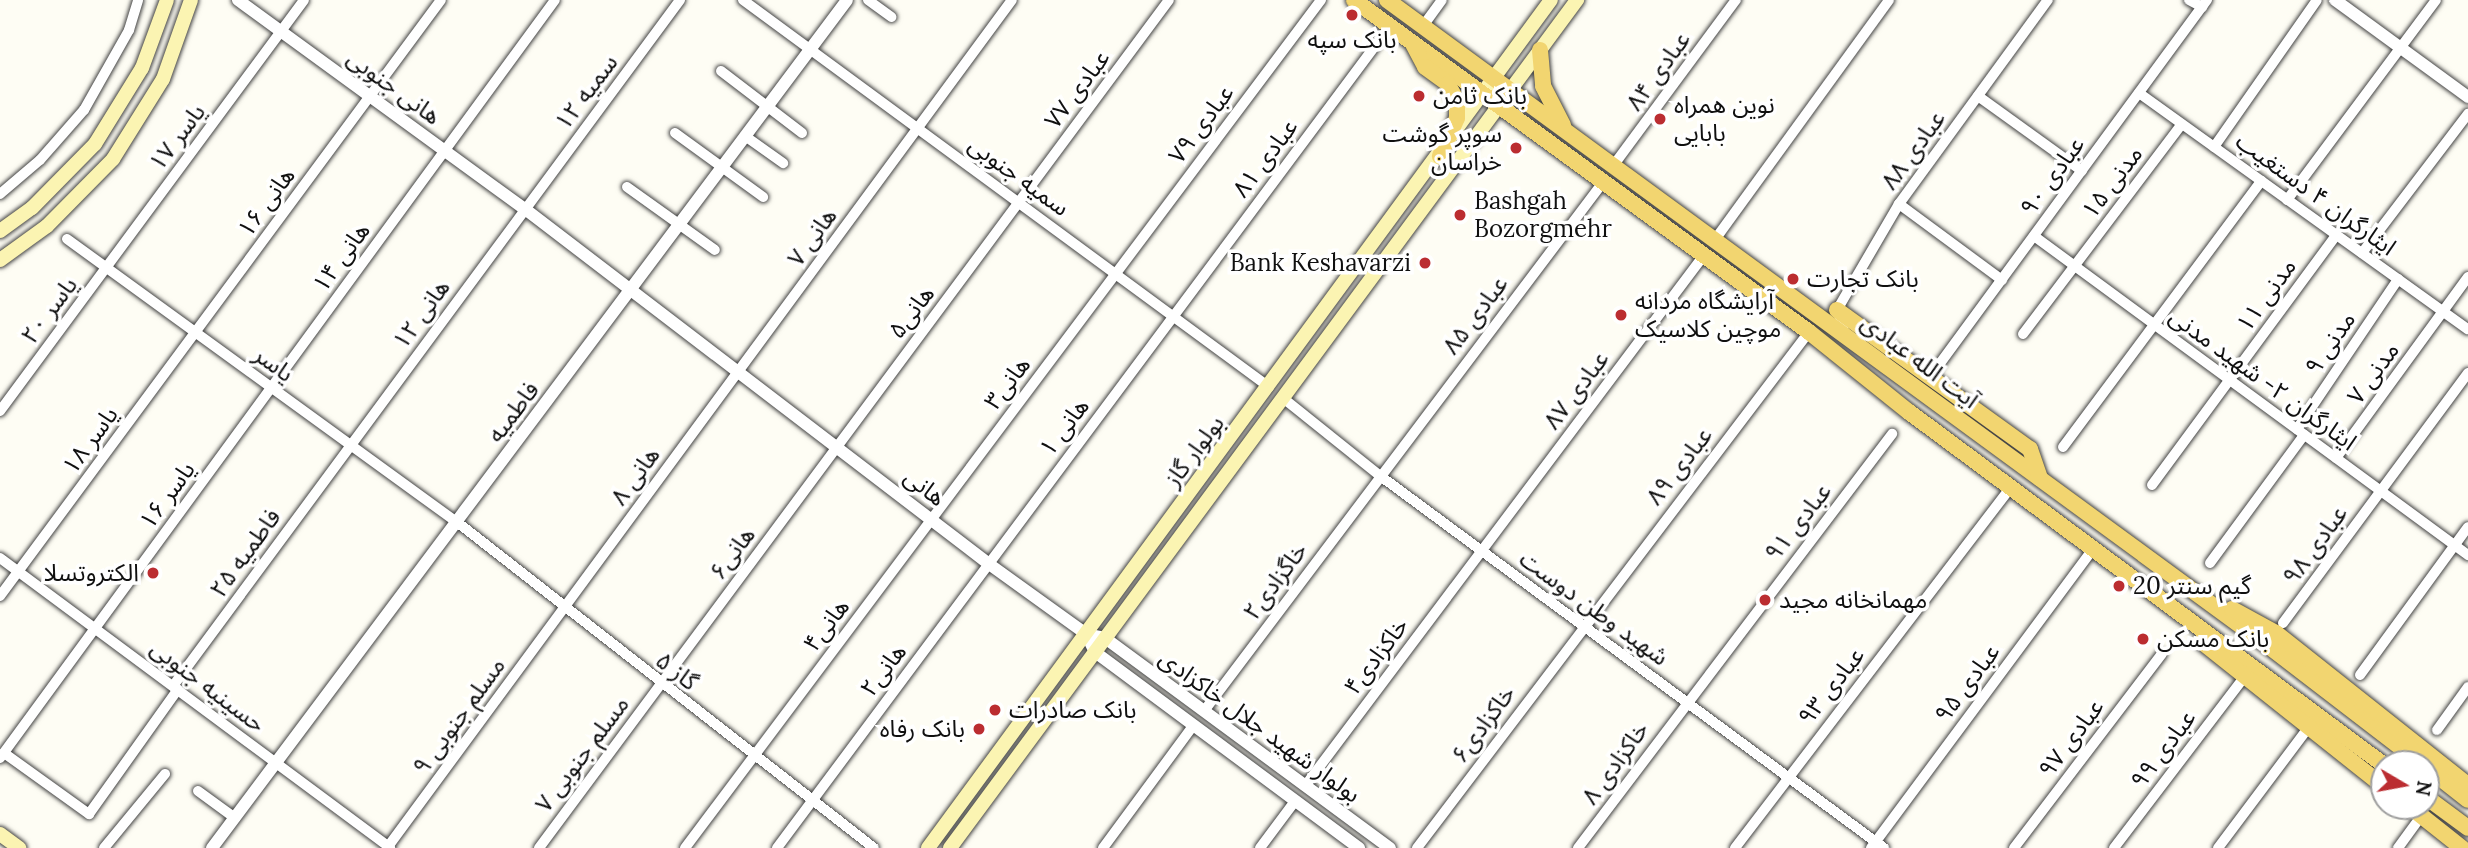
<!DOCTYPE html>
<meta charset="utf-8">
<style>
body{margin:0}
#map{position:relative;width:2468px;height:848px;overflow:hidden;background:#fefdf4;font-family:Lora,"Noto Sans Arabic",serif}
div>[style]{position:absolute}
.roads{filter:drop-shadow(0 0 2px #434343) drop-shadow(0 0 2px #434343)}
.minor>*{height:10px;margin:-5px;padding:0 5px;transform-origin:5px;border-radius:5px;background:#fff}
.tertiary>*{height:12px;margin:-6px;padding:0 6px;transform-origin:6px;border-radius:6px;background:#fff}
.secondary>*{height:14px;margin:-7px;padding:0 7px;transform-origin:7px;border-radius:7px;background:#fbf4b2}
.primary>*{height:16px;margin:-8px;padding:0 8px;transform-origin:8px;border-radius:8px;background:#f2d570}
.dots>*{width:19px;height:19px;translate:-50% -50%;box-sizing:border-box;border:4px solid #fff;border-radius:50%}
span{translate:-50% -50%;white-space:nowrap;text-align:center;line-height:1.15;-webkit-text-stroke:7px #fff;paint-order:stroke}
.poi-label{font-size:24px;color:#101010}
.left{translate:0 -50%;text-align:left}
.right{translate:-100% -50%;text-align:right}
.street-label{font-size:24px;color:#101010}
.north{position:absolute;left:2370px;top:750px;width:70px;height:70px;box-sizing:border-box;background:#fff;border:2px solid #9f9f9f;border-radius:50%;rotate:100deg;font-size:19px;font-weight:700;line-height:28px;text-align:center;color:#101010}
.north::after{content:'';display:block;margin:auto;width:24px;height:32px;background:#bb2d31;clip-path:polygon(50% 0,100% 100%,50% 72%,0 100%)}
</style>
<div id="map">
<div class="roads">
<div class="minor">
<i style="left:743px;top:0;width:653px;rotate:36.34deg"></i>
<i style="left:868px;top:0;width:29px;rotate:36deg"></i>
<i style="left:2189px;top:0;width:15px;rotate:28deg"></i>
<i style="left:1423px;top:26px;width:32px;rotate:-54deg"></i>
<i style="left:721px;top:71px;width:102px;rotate:37.4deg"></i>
<i style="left:2139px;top:93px;width:405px;rotate:35.7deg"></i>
<i style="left:1978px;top:96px;width:128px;rotate:35.8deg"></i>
<i style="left:675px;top:133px;width:109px;rotate:36deg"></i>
<i style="left:745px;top:136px;width:47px;rotate:35.4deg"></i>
<i style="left:2214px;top:147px;width:179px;rotate:-55deg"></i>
<i style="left:1613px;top:166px;width:207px;rotate:-53.5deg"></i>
<i style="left:627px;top:187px;width:108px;rotate:35.6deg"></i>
<i style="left:0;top:194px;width:52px;rotate:-40.4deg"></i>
<i style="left:40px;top:160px;width:67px;rotate:-48.7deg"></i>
<i style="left:84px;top:110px;width:92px;rotate:-60.6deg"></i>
<i style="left:129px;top:30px;width:31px;rotate:-73deg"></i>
<i style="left:2287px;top:200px;width:249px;rotate:-53.3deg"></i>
<i style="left:1899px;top:204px;width:128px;rotate:36.4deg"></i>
<i style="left:2034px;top:236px;width:539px;rotate:36.32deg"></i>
<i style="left:67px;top:239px;width:482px;rotate:36deg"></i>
<i style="left:457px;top:522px;width:529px;rotate:38.02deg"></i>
<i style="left:1714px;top:241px;width:298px;rotate:-54deg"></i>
<i style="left:2362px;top:253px;width:175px;rotate:-52.7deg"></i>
<i style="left:1845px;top:334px;width:25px;rotate:-108deg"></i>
<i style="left:1837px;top:310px;width:123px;rotate:-59.7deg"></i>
<i style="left:1899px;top:204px;width:253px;rotate:-53.9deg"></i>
<i style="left:2023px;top:334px;width:263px;rotate:-52.9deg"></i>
<i style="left:1930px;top:377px;width:468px;rotate:-53.7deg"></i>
<i style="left:1283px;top:398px;width:123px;rotate:38.7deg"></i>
<i style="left:1379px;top:475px;width:628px;rotate:36.45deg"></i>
<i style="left:0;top:411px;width:511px;rotate:-53.51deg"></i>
<i style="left:2297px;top:429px;width:181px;rotate:-56deg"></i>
<i style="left:2063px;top:447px;width:332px;rotate:-53.3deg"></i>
<i style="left:2336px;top:458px;width:224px;rotate:-53.9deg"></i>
<i style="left:2152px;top:485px;width:310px;rotate:-53.6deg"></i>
<i style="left:0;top:558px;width:486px;rotate:36.6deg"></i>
<i style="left:2210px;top:563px;width:159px;rotate:-53.7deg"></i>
<i style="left:0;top:596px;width:741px;rotate:-53.5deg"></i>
<i style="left:2283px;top:623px;width:311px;rotate:-53.5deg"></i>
<i style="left:2360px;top:675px;width:183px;rotate:-53.9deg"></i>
<i style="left:173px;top:686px;width:853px;rotate:-53.53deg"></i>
<i style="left:1204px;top:711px;width:664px;rotate:-52.96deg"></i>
<i style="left:2437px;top:730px;width:53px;rotate:-54.2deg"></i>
<i style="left:4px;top:753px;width:105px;rotate:35.7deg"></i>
<i style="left:89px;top:814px;width:153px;rotate:-54.5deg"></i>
<i style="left:0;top:758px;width:939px;rotate:-53.79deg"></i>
<i style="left:1305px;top:786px;width:664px;rotate:-53.08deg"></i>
<i style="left:198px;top:791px;width:46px;rotate:36.1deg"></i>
<i style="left:104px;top:848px;width:96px;rotate:-50.5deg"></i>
<i style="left:387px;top:848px;width:1053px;rotate:-53.61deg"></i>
<i style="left:539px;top:848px;width:1056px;rotate:-53.39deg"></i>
<i style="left:685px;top:848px;width:1060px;rotate:-53.13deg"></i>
<i style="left:777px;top:848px;width:1025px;rotate:-53.29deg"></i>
<i style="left:1103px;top:848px;width:152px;rotate:-53.6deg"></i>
<i style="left:1260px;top:848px;width:59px;rotate:-53.3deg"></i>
<i style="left:1417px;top:848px;width:648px;rotate:-52.78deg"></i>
<i style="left:1578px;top:848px;width:520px;rotate:-52.82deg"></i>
<i style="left:1735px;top:848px;width:453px;rotate:-52.6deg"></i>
<i style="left:1871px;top:848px;width:372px;rotate:-53.4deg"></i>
<i style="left:2014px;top:848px;width:244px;rotate:-52.7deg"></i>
<i style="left:2114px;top:848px;width:216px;rotate:-52.7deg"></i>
<i style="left:2218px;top:848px;width:150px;rotate:-53.1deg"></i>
<i style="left:2398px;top:848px;width:39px;rotate:-54deg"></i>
</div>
<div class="tertiary">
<i style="left:238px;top:0;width:355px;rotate:36.1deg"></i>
<i style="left:525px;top:209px;width:584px;rotate:37.42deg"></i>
<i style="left:989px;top:564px;width:120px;rotate:35.8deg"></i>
<i style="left:1086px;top:634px;width:19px;rotate:12deg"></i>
<i style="left:1105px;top:638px;width:354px;rotate:36.4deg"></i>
<i style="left:2335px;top:0;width:165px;rotate:36.1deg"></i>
<i style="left:1091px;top:644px;width:9px;rotate:63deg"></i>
<i style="left:1095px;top:652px;width:329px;rotate:36.6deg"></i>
<i style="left:212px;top:848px;width:1059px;rotate:-53.17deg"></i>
</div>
<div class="secondary">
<i style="left:0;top:231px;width:39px;rotate:-36deg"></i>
<i style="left:32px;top:208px;width:90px;rotate:-45.5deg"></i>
<i style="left:95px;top:144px;width:89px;rotate:-58.3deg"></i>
<i style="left:142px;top:68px;width:72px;rotate:-69.8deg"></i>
<i style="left:0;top:260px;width:58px;rotate:-35.9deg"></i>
<i style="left:47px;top:226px;width:94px;rotate:-45.4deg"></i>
<i style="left:113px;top:159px;width:94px;rotate:-58deg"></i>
<i style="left:163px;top:79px;width:84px;rotate:-70.5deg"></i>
<i style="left:0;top:834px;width:24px;rotate:36deg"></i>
<i style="left:928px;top:848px;width:1052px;rotate:-53.7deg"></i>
<i style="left:950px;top:848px;width:1055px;rotate:-53.52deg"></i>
</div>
<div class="primary">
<i style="left:1354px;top:0;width:563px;rotate:36.12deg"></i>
<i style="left:1809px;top:332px;width:128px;rotate:38.7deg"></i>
<i style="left:1909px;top:412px;width:592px;rotate:36.62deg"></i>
<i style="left:1387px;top:0;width:1091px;rotate:36.24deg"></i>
<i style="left:2267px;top:645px;width:195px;rotate:37.5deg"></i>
<i style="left:1413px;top:44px;width:26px;rotate:62deg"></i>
<i style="left:1425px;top:67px;width:29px;rotate:36deg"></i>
<i style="left:1448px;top:84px;width:20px;rotate:63deg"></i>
<i style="left:1457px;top:102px;width:16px;rotate:90deg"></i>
<i style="left:1457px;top:118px;width:42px;rotate:114.1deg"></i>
<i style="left:1540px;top:50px;width:36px;rotate:85deg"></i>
<i style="left:1543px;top:86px;width:44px;rotate:62.9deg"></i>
<i style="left:1837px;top:310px;width:238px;rotate:35.8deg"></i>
<i style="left:2030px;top:449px;width:31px;rotate:71deg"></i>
<i style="left:2232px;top:609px;width:50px;rotate:28.6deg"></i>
<i style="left:2276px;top:633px;width:245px;rotate:38.4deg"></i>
<i style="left:2202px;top:642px;width:233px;rotate:38.5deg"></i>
<i style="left:2426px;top:767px;width:53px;rotate:38.2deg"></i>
<i style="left:2426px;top:797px;width:52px;rotate:36.4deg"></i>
<i style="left:2409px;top:806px;width:68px;rotate:38.4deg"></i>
</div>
</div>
<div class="dots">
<i style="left:1352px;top:15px;background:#bb2d31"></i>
<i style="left:1419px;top:96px;background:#bb2d31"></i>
<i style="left:1660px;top:119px;background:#bb2d31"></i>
<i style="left:1516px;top:148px;background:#bb2d31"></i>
<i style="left:1460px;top:215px;background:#bb2d31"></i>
<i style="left:1425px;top:263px;background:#bb2d31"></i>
<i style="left:1793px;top:279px;background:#bb2d31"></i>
<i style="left:1621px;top:315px;background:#bb2d31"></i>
<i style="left:153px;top:573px;background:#bb2d31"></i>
<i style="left:2119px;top:586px;background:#bb2d31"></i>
<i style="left:1765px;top:600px;background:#bb2d31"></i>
<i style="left:2143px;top:639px;background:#bb2d31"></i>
<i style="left:995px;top:710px;background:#bb2d31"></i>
<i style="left:979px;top:729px;background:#bb2d31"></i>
</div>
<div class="poi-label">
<span style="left:1352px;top:40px">بانک سپه</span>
<span class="left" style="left:1433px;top:96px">بانک ثامن</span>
<span class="left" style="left:1674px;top:119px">نوین همراه<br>بابایی</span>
<span class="right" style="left:1502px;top:148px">سوپر گوشت<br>خراسان</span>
<span class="left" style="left:1474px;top:215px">Bashgah<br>Bozorgmehr</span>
<span class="right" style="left:1411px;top:263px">Bank Keshavarzi</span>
<span class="left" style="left:1807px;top:279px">بانک تجارت</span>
<span class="left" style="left:1635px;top:315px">آرایشگاه مردانه<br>موچین کلاسیک</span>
<span class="right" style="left:139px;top:573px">الکتروتسلا</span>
<span class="left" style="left:2133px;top:586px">گیم سنتر 20</span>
<span class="left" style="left:1779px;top:600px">مهمانخانه مجید</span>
<span class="left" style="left:2157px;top:639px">بانک مسکن</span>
<span class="left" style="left:1009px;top:710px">بانک صادرات</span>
<span class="right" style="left:965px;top:729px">بانک رفاه</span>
</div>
<div class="street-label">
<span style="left:1658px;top:71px;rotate:-54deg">عبادی ۸۴</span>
<span style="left:394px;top:87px;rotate:36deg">هانی جنوبی</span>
<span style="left:1077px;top:89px;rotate:-53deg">عبادی ۷۷</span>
<span style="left:586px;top:92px;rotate:-53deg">سمیه ۱۲</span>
<span style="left:1201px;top:124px;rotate:-53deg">عبادی ۷۹</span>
<span style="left:177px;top:137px;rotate:-53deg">یاسر ۱۷</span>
<span style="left:1913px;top:150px;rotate:-54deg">عبادی ۸۸</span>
<span style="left:1265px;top:158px;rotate:-53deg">عبادی ۸۱</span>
<span style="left:1019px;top:176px;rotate:36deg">سمیه جنوبی</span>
<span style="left:2052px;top:176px;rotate:-54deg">عبادی ۹۰</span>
<span style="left:2112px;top:182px;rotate:-53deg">مدنی ۱۵</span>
<span style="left:2316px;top:194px;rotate:36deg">ایثارگران ۴ دستغیب</span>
<span style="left:266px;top:202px;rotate:-54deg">هانی ۱۶</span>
<span style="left:812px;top:237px;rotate:-54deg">هانی ۷</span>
<span style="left:341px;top:257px;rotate:-54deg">هانی ۱۴</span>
<span style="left:2266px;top:295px;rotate:-54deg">مدنی ۱۱</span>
<span style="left:49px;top:310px;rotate:-53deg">یاسر ۲۰</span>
<span style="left:911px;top:312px;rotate:-53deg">هانی۵</span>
<span style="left:421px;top:314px;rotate:-54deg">هانی ۱۲</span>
<span style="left:1475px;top:315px;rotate:-53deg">عبادی ۸۵</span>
<span style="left:2330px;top:343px;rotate:-56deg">مدنی ۹</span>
<span style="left:1920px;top:361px;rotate:37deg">آیت الله عبادی</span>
<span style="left:274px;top:364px;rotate:36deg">یاسر</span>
<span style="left:2373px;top:373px;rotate:-54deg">مدنی ۷</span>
<span style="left:2263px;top:379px;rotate:36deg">ایثارگران ۲- شهید مدنی</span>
<span style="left:1007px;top:383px;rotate:-53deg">هانی۳</span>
<span style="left:1576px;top:390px;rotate:-53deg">عبادی ۸۷</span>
<span style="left:513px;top:412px;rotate:-53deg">فاطمیه</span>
<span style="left:1064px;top:427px;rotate:-53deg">هانی ۱</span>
<span style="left:90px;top:440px;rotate:-54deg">یاسر ۱۸</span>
<span style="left:1194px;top:451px;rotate:-53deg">بولوار گاز</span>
<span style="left:1679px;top:466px;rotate:-52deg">عبادی ۸۹</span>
<span style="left:635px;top:476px;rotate:-54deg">هانی ۸</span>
<span style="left:925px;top:487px;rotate:38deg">هانی</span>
<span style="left:167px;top:495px;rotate:-54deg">یاسر ۱۶</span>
<span style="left:1798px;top:522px;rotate:-52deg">عبادی ۹۱</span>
<span style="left:2315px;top:545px;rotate:-54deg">عبادی ۹۸</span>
<span style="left:245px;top:553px;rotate:-54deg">فاطمیه ۲۵</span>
<span style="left:732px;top:553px;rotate:-53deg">هانی۶</span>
<span style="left:1275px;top:581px;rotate:-53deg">خاگزادی۲</span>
<span style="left:1594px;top:608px;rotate:36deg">شهید وطن دوست</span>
<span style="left:826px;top:625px;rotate:-53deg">هانی۴</span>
<span style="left:1376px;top:656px;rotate:-53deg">خاکزادی۴</span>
<span style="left:883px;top:670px;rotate:-53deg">هانی۲</span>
<span style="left:677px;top:671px;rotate:38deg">گاز ۵</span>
<span style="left:1967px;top:683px;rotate:-53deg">عبادی ۹۵</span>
<span style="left:208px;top:686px;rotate:37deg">حسینیه جنوبی</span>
<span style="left:1831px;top:686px;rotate:-52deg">عبادی ۹۳</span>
<span style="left:459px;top:716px;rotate:-54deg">مسلم جنوبی ۹</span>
<span style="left:1483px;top:724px;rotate:-53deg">خاکزادی۶</span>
<span style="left:1260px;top:726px;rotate:36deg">بولوار شهید جلال خاکزادی</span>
<span style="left:2071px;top:738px;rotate:-53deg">عبادی ۹۷</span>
<span style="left:2163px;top:749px;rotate:-53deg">عبادی ۹۹</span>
<span style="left:582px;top:754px;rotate:-53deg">مسلم جنوبی ۷</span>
<span style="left:1615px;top:763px;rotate:-54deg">خاکزادی ۸</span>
</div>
<div class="north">N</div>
</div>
